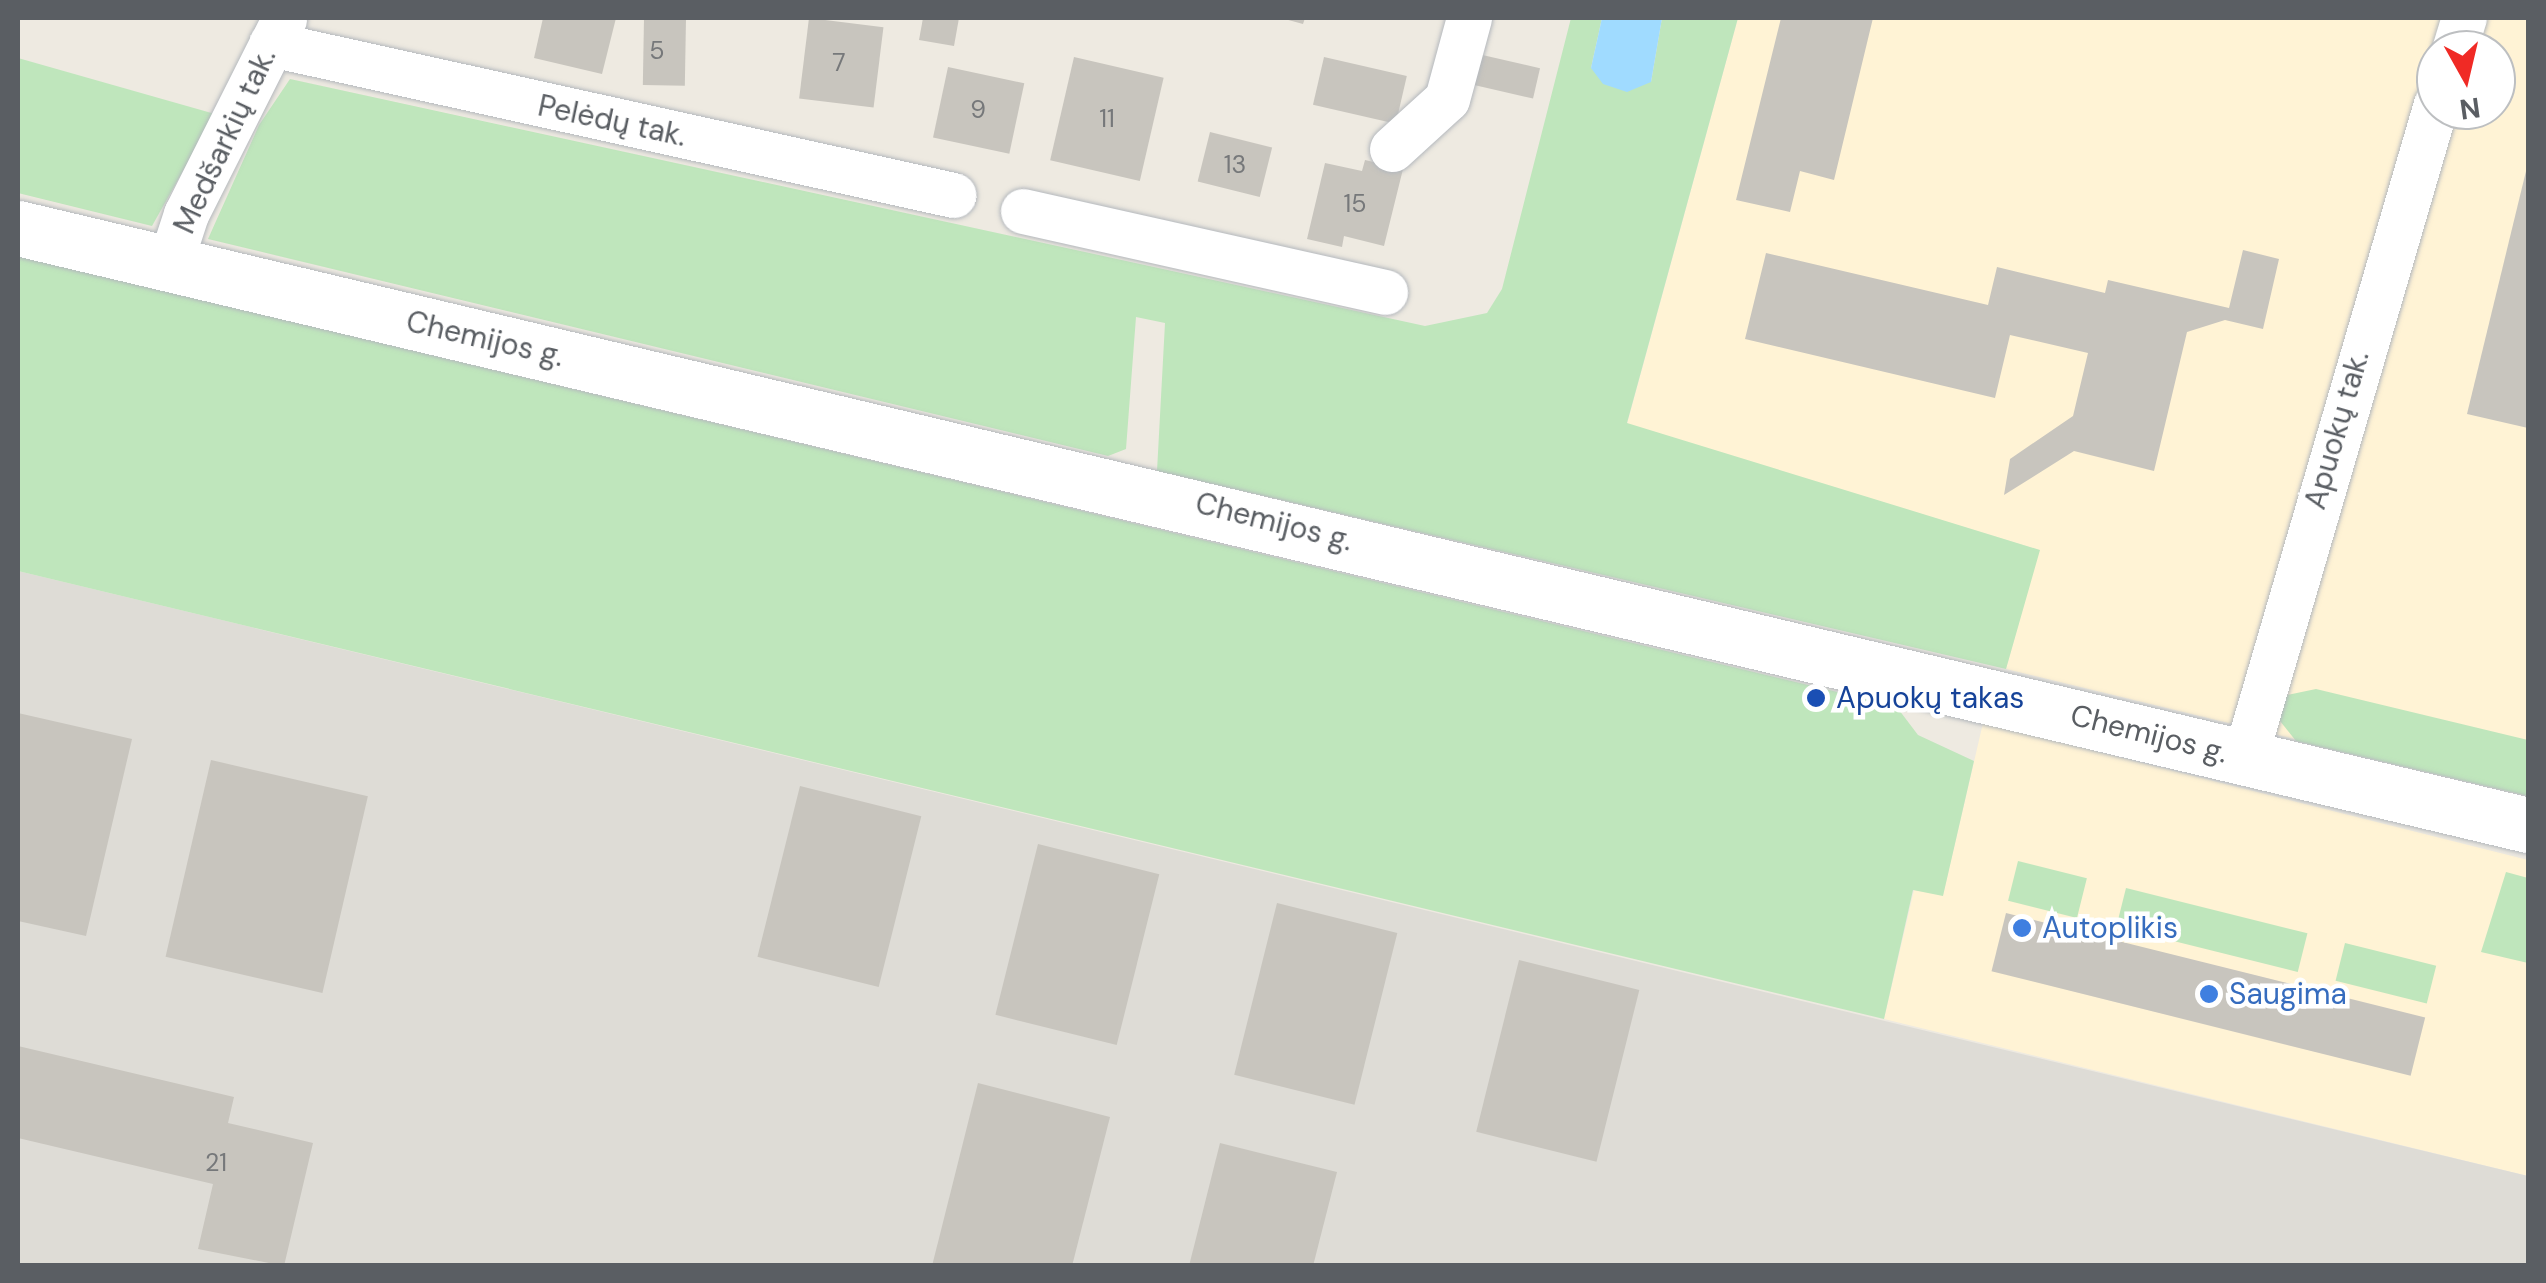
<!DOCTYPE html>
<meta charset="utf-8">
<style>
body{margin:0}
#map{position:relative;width:2546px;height:1283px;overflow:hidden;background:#eeeae1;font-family:"DM Sans",sans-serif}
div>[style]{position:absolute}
.commercial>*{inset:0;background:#fff3d5}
.industrial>*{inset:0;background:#dedcd6}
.green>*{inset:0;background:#bfe6bc;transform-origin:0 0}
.water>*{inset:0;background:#a0dbff}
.building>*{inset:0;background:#c8c5be;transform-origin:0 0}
.roads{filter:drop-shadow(0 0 2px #b4b8bd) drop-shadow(0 0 2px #b4b8bd)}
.street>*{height:45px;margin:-22.5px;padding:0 22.5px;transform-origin:22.5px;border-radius:22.5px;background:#fff}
.secondary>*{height:55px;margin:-27.5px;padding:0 27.5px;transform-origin:27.5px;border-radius:27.5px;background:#fff}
.dots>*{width:28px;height:28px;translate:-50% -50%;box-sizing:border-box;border:5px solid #fff;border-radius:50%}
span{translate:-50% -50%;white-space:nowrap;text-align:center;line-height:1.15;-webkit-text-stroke:9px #fff;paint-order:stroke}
.number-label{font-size:25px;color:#76787a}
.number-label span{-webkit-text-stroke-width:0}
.street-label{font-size:30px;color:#5a5e63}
.transit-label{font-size:30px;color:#164399}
.left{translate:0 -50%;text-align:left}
.shop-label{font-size:30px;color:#366cbe}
.frame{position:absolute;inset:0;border:20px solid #5a5e63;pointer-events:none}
.north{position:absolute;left:2416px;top:30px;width:100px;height:100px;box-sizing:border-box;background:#fff;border:2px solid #bdbfc1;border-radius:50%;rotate:172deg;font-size:28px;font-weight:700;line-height:40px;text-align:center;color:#5a5e63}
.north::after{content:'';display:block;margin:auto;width:35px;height:45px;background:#f02a25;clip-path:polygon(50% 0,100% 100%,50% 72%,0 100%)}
</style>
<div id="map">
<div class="commercial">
<i style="clip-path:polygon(evenodd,1738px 18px,2528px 18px,2528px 796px,2006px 669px,2039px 550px,1627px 424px,1738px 18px,2436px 50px,2496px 50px,2496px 110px,2436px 110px,2436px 50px)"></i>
<i style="clip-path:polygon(1983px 723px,2528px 860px,2528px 1176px,1884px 1019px,1914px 890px,1943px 895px)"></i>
</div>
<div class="industrial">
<i style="clip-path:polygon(18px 571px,2528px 1176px,2528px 1266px,18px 1266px)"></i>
</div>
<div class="green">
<i style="clip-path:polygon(1571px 18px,1602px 18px,1591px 68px,1651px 82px,1662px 18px,1738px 18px,1627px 423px,2040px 550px,2006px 669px,1157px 471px,1165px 323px,1136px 317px,1126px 449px,1108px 456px,208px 239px,259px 125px,290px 79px,1425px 326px,1487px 313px,1502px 289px)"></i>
<i style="clip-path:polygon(18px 58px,215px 114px,152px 226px,18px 193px)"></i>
<i style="clip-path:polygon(18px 256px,1896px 706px,1918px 735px,1974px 761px,1943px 896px,1913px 890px,1884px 1019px,18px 571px)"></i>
<i style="clip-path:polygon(2316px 689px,2528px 740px,2528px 796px,2296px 741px,2272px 711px,2278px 697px)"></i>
<i style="left:2018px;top:861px;width:71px;height:41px;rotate:14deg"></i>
<i style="clip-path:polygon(2506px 872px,2528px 878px,2528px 963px,2481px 952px)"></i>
<i style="left:2126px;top:888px;width:187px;height:40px;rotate:14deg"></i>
<i style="left:2345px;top:943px;width:94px;height:39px;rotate:14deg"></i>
</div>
<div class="water">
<i style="clip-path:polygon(1602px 18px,1662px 18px,1651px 82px,1627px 92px,1603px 84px,1591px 68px)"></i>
</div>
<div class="building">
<i style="clip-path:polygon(543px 18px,616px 18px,602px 74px,534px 58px)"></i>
<i style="left:644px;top:18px;width:42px;height:67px;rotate:1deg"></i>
<i style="left:809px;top:18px;width:75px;height:81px;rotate:7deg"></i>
<i style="clip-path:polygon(923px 18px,959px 18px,954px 46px,919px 40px)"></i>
<i style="clip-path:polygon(1281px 18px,1305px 18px,1303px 24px)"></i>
<i style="clip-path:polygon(1781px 18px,1873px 18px,1834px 180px,1800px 171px,1790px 212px,1736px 200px)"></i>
<i style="left:1465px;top:51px;width:77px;height:31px;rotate:13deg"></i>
<i style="left:1074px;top:57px;width:92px;height:106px;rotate:13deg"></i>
<i style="left:1324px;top:57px;width:85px;height:49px;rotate:13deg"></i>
<i style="left:948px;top:67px;width:78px;height:72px;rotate:12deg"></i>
<i style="left:1210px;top:132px;width:64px;height:51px;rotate:14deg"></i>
<i style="clip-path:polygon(1365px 160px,1403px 169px,1384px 246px,1344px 236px,1342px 247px,1307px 239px,1325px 163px,1362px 171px)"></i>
<i style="clip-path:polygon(2527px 167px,2528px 167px,2528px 428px,2467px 414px)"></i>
<i style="clip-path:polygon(2243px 250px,2279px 259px,2263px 329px,2225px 320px,2187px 332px,2154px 471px,2074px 451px,2004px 495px,2010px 459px,2073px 416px,2088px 353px,2010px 335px,1995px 398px,1745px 339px,1766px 253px,1988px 305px,1997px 267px,2105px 293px,2108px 280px,2229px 308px)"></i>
<i style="clip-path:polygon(18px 713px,132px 739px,86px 936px,18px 921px)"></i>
<i style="left:211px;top:760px;width:161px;height:202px;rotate:13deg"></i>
<i style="left:800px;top:786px;width:125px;height:176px;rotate:14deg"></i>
<i style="left:1038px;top:844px;width:125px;height:176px;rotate:14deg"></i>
<i style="left:1277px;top:903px;width:124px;height:177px;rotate:14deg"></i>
<i style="left:2006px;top:913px;width:432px;height:60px;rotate:14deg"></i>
<i style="left:1519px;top:960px;width:124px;height:177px;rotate:14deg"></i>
<i style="clip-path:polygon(18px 1046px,234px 1097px,228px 1123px,313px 1143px,284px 1266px,198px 1249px,213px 1184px,18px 1138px)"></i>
<i style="clip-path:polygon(978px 1083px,1110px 1117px,1072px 1266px,932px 1266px)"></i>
<i style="clip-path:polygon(1220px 1143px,1337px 1172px,1313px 1266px,1189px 1266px)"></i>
</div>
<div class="roads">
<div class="street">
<i style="left:271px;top:44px;width:699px;rotate:12.48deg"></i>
<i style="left:2454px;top:50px;width:34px;rotate:-73deg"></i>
<i style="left:1392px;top:149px;width:74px;rotate:-42.3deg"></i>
<i style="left:1447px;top:99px;width:84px;rotate:-74.8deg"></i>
<i style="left:1023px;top:211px;width:371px;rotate:12.6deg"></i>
<i style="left:169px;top:266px;width:55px;rotate:-71.9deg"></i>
<i style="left:186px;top:214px;width:218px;rotate:-63.3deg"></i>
<i style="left:2245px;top:757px;width:680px;rotate:-73.7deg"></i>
</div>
<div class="secondary">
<i style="left:18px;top:228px;width:2580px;rotate:13.38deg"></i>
</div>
</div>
<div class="dots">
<i style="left:1816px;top:698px;background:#1a4fb4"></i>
<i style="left:2022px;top:928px;background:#3f7fe0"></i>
<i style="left:2209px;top:994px;background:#3f7fe0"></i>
</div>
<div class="number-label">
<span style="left:657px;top:51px">5</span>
<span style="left:839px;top:63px">7</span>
<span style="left:978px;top:110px">9</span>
<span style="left:1107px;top:119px">11</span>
<span style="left:1235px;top:165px">13</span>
<span style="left:1355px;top:204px">15</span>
<span style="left:216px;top:1163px">21</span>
</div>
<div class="street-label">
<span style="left:612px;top:121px;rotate:12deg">Pelėdų tak.</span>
<span style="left:225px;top:141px;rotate:-65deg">Medšarkių tak.</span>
<span style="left:485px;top:339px;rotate:13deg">Chemijos g.</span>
<span style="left:2337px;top:430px;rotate:-74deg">Apuokų tak.</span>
<span style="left:1274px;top:522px;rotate:14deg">Chemijos g.</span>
<span style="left:2149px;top:734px;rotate:14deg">Chemijos g.</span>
</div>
<div class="transit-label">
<span class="left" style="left:1836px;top:698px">Apuokų takas</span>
</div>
<div class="shop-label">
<span class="left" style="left:2042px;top:928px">Autoplikis</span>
<span class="left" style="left:2229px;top:994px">Saugima</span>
</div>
<div class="frame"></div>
<div class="north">N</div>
</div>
